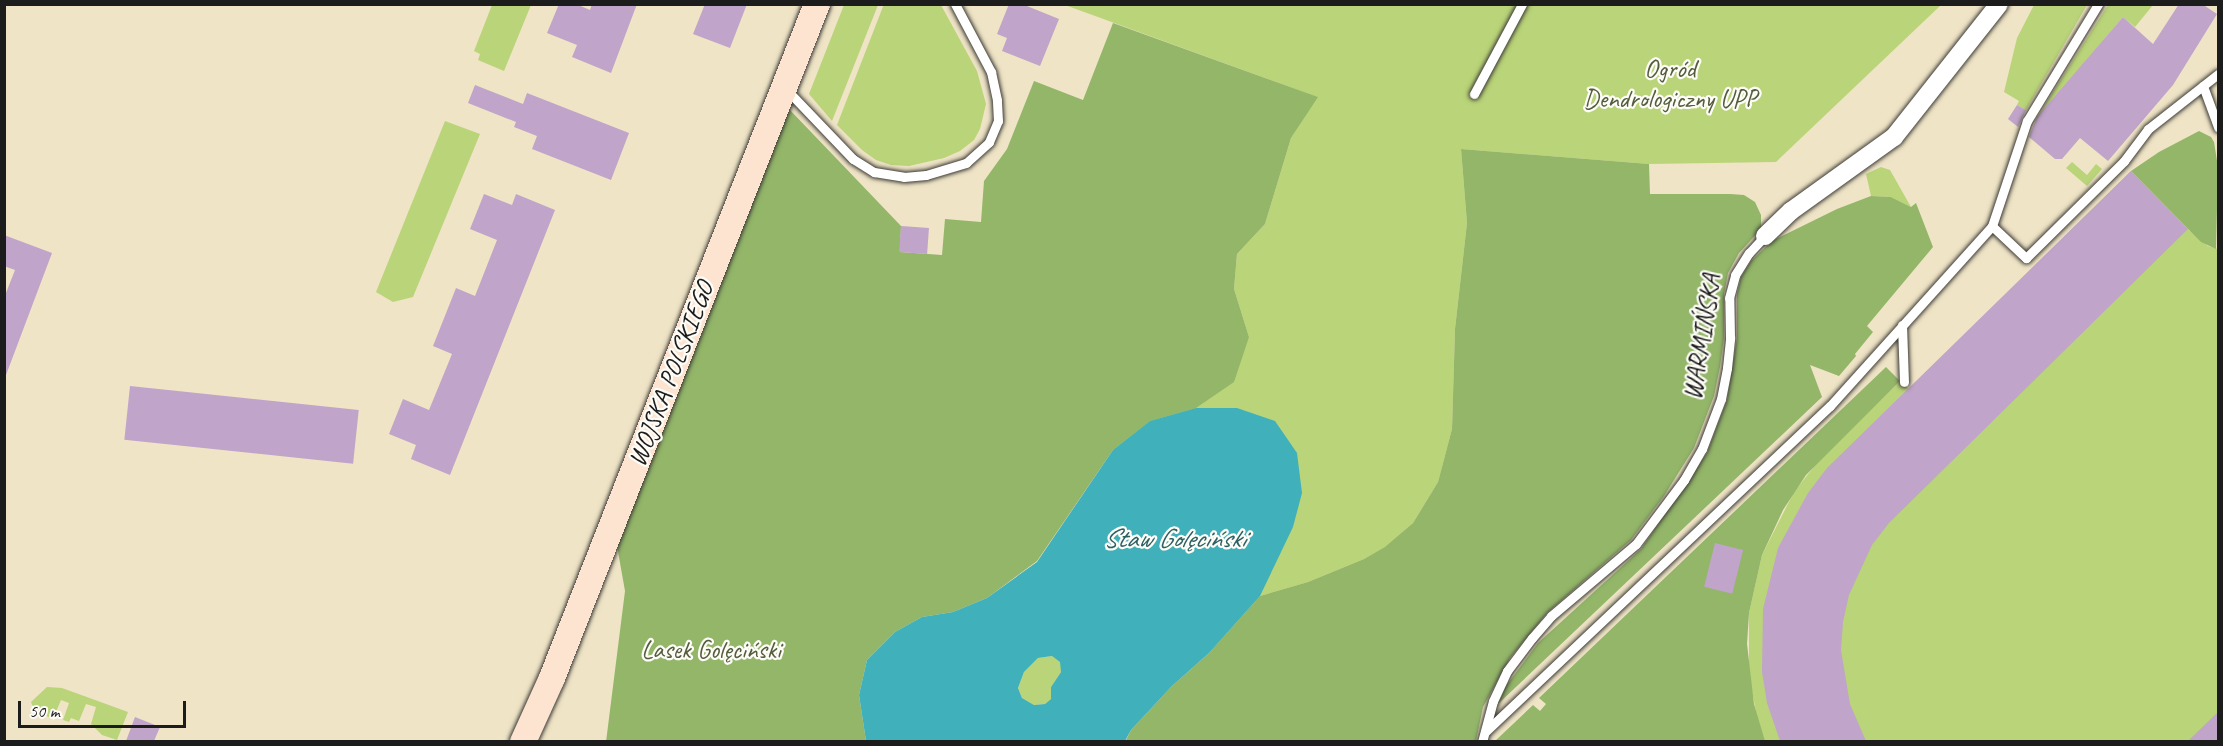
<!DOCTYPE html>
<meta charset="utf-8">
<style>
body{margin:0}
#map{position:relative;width:2223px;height:746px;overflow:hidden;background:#efe4c6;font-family:Caveat,sans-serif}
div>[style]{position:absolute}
.green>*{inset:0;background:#bad479}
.forest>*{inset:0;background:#93b669}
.water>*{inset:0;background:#40b0ba}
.building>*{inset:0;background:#c0a4c9;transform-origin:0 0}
.roads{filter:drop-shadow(0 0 2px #3c3a36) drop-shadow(0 0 2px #3c3a36)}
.lane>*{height:9px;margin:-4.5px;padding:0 4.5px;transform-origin:4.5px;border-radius:4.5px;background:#fff}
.street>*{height:18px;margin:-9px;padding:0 9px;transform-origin:9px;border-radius:9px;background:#fff}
.secondary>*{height:26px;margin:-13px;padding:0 13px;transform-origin:13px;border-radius:13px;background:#fde4d1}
span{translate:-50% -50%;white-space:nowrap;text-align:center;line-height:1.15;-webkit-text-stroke:4.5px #fdfcf7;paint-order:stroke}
.park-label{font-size:26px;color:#535c3d}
.street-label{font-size:26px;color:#1c1c1c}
.water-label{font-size:27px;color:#2c5f63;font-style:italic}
.frame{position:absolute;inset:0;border:6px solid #1c1c1c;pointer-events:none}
.scale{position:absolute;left:18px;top:701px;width:168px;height:27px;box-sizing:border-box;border:3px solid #1c1c1c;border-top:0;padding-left:8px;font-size:18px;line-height:21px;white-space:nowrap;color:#1c1c1c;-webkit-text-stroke:4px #fdfcf7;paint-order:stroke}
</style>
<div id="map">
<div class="green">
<i style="clip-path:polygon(884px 4px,941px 5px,977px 71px,986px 104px,980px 129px,974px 140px,960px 151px,944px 158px,909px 166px,891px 165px,876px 160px,862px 150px,837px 125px)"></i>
<i style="clip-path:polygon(492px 5px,531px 5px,504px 71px,478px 60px,480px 54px,474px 51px)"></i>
<i style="clip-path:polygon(844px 5px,878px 5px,832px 121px,809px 94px)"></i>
<i style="clip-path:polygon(1065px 5px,1941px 5px,1776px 162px,1649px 164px,1461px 149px,1467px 223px,1455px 329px,1452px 429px,1438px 482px,1413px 523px,1386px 547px,1364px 559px,1308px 582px,1260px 596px,1209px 653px,1113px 450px,1249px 337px,1234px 289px,1237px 254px,1265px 224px,1291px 138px,1317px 97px)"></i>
<i style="clip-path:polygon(2034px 5px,2087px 5px,2026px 110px,2017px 105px,2019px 101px,2004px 92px,2017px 38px)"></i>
<i style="clip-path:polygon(2108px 5px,2153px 5px,2135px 27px,2123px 17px,2033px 124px)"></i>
<i style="clip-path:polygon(445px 121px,480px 134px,413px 297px,393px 302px,376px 292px)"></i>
<i style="clip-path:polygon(2072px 162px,2087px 175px,2096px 164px,2102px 169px,2087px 186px,2066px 168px)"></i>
<i style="clip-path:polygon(1881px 167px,1890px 170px,1911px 207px,1891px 197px,1871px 196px,1866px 174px)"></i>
<i style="clip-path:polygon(2131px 171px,2190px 231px,2208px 246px,2218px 249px,2218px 741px,1765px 742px,1757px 717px,1749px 675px,1749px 613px,1762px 555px,1794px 492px,1820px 459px,1900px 381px,1909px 389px)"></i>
<i style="clip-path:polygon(1052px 656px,1061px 662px,1061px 672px,1051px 687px,1051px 699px,1045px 704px,1034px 705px,1022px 698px,1018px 688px,1024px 672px,1038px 658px)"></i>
<i style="clip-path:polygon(47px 687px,62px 688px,128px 712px,117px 740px,102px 735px,91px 724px,96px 707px,86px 704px,79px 721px,71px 718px,69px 722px,63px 720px,69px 703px,61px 700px,53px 719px,34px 710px,31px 702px)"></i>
</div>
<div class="forest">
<i style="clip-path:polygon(1113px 23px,1318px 97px,1291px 138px,1265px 224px,1237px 254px,1234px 289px,1249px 337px,1234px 382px,1196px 408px,1150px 421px,1113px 450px,1037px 561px,987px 598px,953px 612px,922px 617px,895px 632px,867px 660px,859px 695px,866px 741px,606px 742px,625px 591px,617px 546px,789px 109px,901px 226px,900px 252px,942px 255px,945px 219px,981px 222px,984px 181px,1007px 149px,1034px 81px,1083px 100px)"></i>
<i style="clip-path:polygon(2199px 131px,2211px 137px,2214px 142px,2218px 167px,2216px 249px,2201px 242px,2131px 171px,2159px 152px)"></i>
<i style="clip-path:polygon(1461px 149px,1649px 164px,1650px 194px,1730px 194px,1744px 195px,1755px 202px,1761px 215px,1761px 229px,1739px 253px,1728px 273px,1724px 294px,1724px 338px,1720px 367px,1714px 396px,1694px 448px,1664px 496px,1631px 540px,1547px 613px,1510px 658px,1483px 707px,1476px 741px,1125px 742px,1131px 730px,1172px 686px,1209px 653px,1260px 596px,1308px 582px,1364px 559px,1385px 547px,1413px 523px,1438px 482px,1452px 429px,1455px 329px,1467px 223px)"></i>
<i style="clip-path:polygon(1871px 196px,1891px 197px,1911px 207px,1916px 203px,1933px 247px,1867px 326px,1873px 332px,1855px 354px,1856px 356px,1839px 376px,1810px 365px,1822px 397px,1498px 704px,1506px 686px,1538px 643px,1641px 549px,1707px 453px,1727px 400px,1737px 338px,1737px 294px,1741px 277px,1751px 261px,1772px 241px,1837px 209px)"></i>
<i style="clip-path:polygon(1886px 367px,1900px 381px,1806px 475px,1783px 510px,1762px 555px,1749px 613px,1747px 644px,1754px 704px,1765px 741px,1494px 742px,1533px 705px,1540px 711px,1546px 704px,1539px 698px)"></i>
</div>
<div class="water">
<i style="clip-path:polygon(evenodd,1196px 408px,1237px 408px,1275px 421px,1297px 453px,1302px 493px,1293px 527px,1260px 596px,1209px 653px,1172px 686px,1131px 730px,1125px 741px,866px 741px,859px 695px,867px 660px,895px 632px,922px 617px,953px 612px,987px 598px,1037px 562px,1113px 450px,1150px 421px,1196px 408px,1052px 656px,1060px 662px,1061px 672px,1051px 687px,1051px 699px,1045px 704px,1034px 705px,1022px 698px,1018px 688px,1024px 672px,1038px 658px,1052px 656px)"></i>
</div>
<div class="building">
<i style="clip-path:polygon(559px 4px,576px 4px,590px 10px,592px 4px,637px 4px,611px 73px,572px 57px,577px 45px,547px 33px)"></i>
<i style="clip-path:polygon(705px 4px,747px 4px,730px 48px,693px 34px)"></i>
<i style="clip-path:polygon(1009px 4px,1022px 4px,1059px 19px,1040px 66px,1002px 51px,1007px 38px,997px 34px)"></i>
<i style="clip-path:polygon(2179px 4px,2202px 4px,2217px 14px,2173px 85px,2108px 161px,2080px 138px,2062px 159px,2055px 159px,2029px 137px,2037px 117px,2123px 17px,2153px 44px)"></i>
<i style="clip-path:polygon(475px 85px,523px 104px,527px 93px,629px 133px,611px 180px,532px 149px,537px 136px,514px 127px,516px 122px,468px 103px)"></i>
<i style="clip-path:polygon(2017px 105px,2026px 110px,2018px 127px,2008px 119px)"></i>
<i style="clip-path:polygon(2131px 171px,2188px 229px,1889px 523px,1872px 545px,1849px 595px,1843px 622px,1841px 650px,1850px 704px,1866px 741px,1780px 741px,1767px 703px,1762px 672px,1763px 609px,1778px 548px,1808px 493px,1827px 468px)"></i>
<i style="clip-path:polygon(484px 194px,512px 205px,516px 194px,555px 210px,450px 475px,411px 459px,416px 445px,389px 434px,403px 399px,429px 410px,452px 354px,433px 346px,456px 288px,475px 296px,497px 240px,470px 229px)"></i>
<i style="left:901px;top:226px;width:28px;height:26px;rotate:4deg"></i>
<i style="clip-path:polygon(4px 235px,52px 253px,6px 375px,4px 298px,15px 270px,4px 266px)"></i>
<i style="left:130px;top:386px;width:230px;height:54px;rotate:6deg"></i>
<i style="left:1715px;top:543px;width:29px;height:45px;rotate:14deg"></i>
<i style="clip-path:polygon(2218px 712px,2218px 741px,2188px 741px)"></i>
<i style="clip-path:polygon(135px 717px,160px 727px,154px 741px,126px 741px)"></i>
</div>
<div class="roads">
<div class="lane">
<i style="left:2203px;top:86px;width:44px;rotate:69.9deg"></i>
<i style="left:786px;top:89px;width:97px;rotate:46.3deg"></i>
<i style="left:853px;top:159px;width:25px;rotate:32deg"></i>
<i style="left:874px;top:172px;width:30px;rotate:9deg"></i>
<i style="left:904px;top:177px;width:22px;rotate:-5deg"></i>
<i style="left:926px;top:175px;width:42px;rotate:-16.7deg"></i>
<i style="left:966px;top:163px;width:31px;rotate:-42deg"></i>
<i style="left:989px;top:142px;width:23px;rotate:-67deg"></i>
<i style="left:998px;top:121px;width:21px;rotate:-93deg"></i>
<i style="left:997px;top:100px;width:29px;rotate:-102deg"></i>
<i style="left:991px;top:72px;width:77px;rotate:-117.9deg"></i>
<i style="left:1474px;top:94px;width:102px;rotate:-61.9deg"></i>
<i style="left:1992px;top:226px;width:47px;rotate:43.3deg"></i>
<i style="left:2026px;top:258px;width:138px;rotate:-44.7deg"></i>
<i style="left:2124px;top:161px;width:40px;rotate:-53deg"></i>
<i style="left:2148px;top:129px;width:89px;rotate:-38.2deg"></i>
<i style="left:1902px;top:325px;width:57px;rotate:88deg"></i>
<i style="left:1485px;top:732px;width:475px;rotate:-43.4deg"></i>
<i style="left:1830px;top:406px;width:242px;rotate:-48deg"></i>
<i style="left:1992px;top:226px;width:111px;rotate:-71.6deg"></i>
<i style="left:2027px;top:121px;width:137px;rotate:-58.7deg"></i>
<i style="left:1482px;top:742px;width:42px;rotate:-75deg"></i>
<i style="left:1493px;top:701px;width:33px;rotate:-65deg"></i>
<i style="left:1507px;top:671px;width:41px;rotate:-52.9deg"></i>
<i style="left:1532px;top:638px;width:29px;rotate:-49deg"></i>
<i style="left:1551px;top:616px;width:111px;rotate:-40.3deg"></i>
<i style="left:1636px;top:544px;width:80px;rotate:-53.1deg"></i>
<i style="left:1684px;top:480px;width:36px;rotate:-60deg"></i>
<i style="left:1702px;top:449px;width:53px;rotate:-69.2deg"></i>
<i style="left:1721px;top:399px;width:32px;rotate:-79deg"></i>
<i style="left:1727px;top:368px;width:31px;rotate:-84deg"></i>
<i style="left:1730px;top:337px;width:39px;rotate:-91deg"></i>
<i style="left:1729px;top:298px;width:24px;rotate:-75deg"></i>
<i style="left:1735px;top:275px;width:26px;rotate:-58deg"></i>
<i style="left:1749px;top:253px;width:23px;rotate:-47deg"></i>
</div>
<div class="street">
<i style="left:1765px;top:236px;width:36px;rotate:-44deg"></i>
<i style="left:1791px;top:211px;width:127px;rotate:-35.7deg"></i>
<i style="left:1894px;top:137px;width:169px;rotate:-51.7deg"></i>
</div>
<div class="secondary">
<i style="left:523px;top:742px;width:70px;rotate:-65.6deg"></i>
<i style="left:552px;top:678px;width:724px;rotate:-68.54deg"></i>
</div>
</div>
<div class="park-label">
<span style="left:1670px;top:84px">Ogród<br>Dendrologiczny UPP</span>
<span style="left:711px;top:650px">Lasek Golęciński</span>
</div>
<div class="street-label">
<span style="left:1702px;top:337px;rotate:-81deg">WARMIŃSKA</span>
<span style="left:671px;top:374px;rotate:-69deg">WOJSKA POLSKIEGO</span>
</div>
<div class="water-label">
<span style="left:1174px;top:539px">Staw Golęciński</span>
</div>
<div class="frame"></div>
<div class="scale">50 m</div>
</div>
